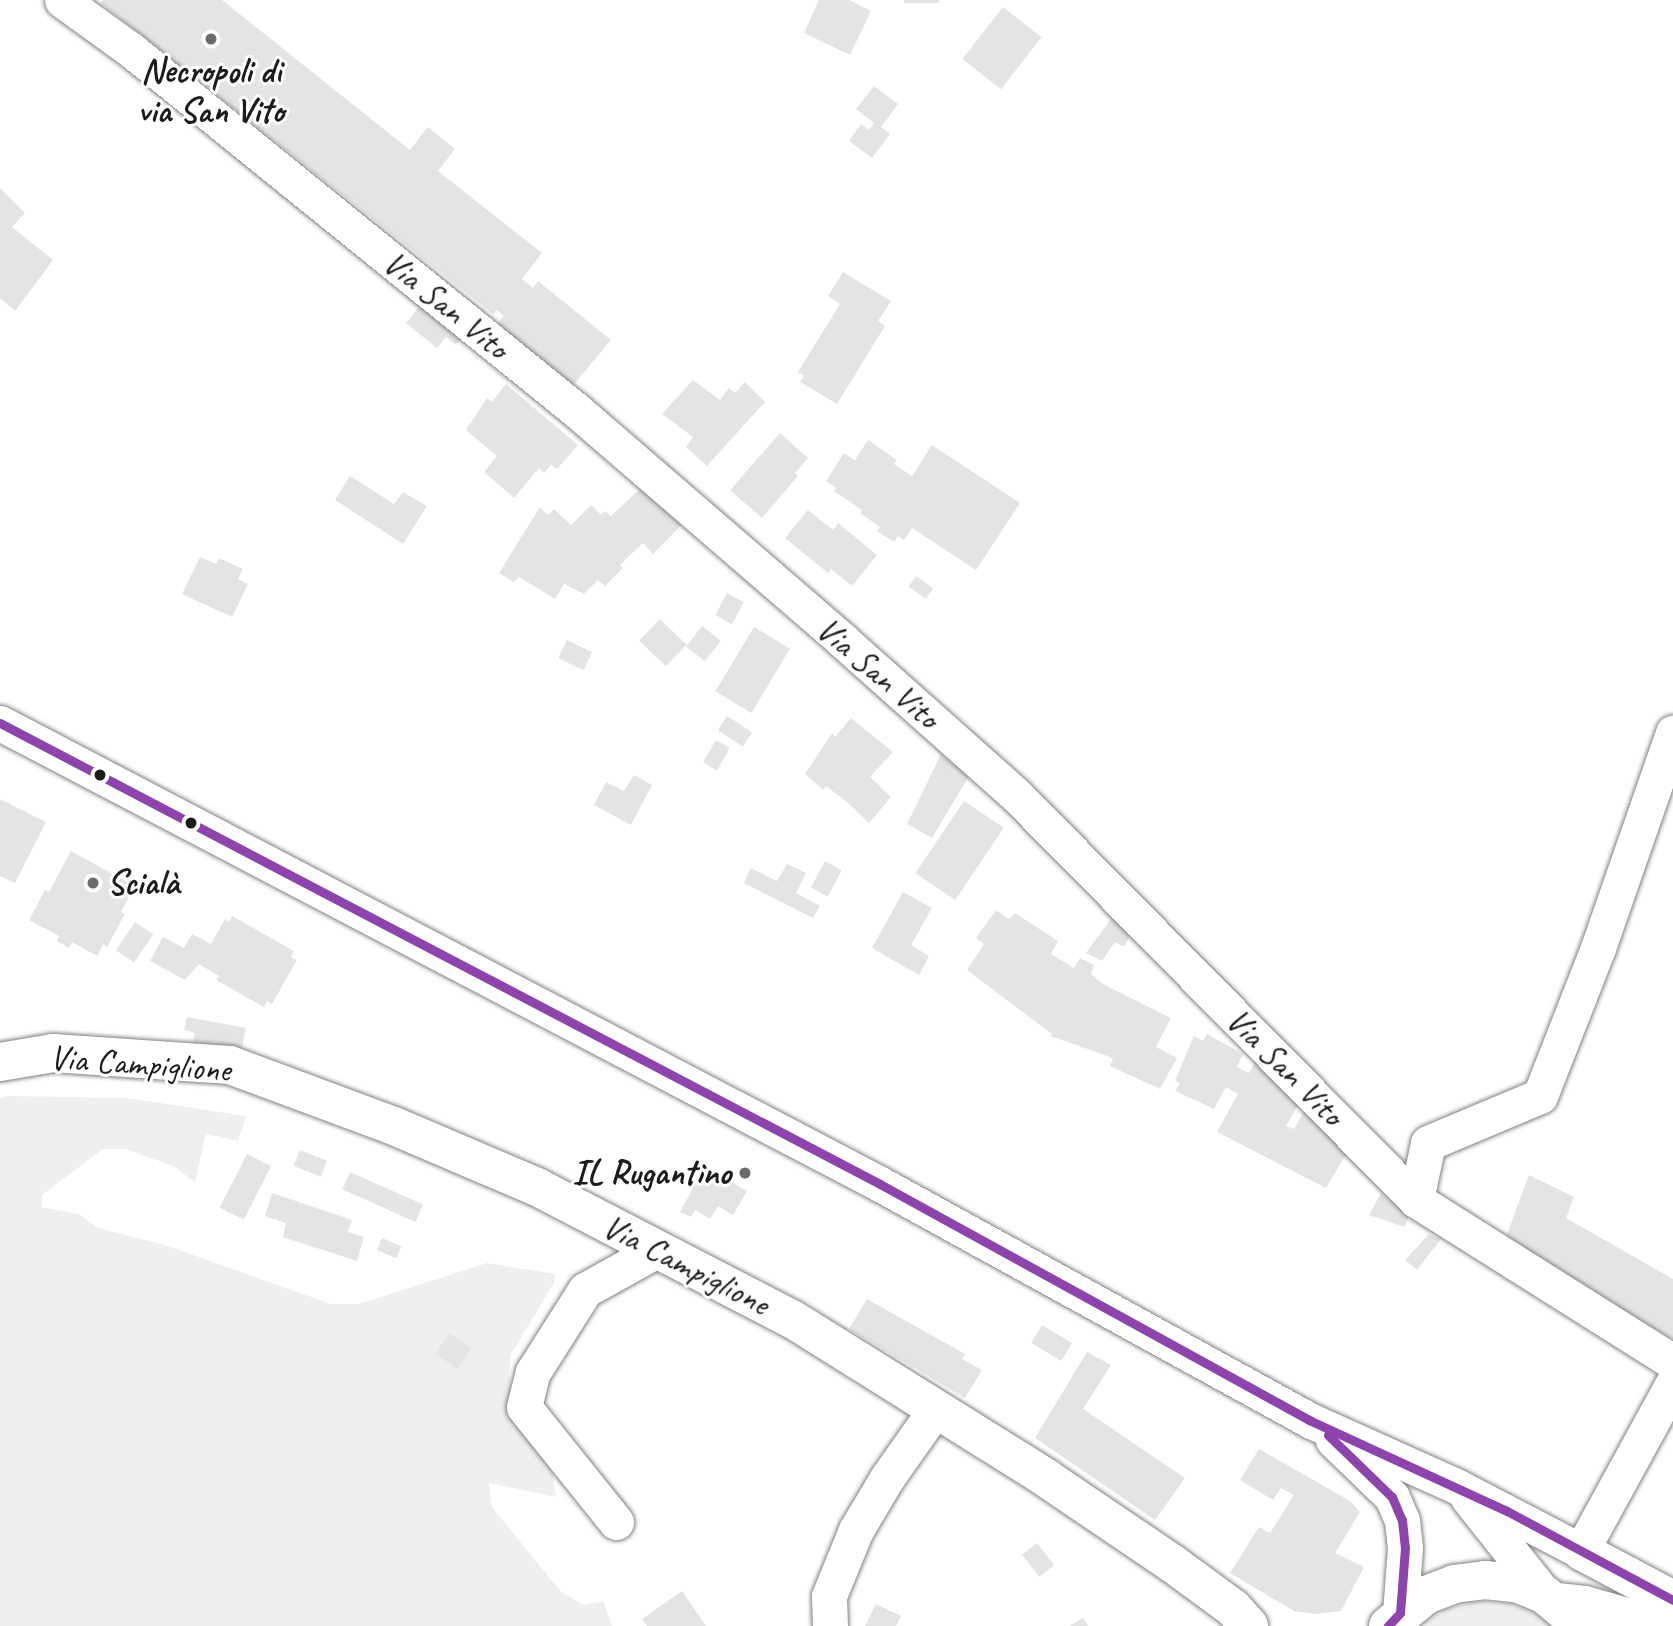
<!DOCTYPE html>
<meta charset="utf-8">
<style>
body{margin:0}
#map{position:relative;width:1673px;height:1626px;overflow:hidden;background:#fff;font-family:Caveat,sans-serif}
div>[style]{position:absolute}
.green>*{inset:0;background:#efefef}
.building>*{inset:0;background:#e4e4e4;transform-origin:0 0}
.roads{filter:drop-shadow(0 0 2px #828282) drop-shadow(0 0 2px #828282)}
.minor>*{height:35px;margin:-17.5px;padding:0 17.5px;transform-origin:17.5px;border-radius:17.5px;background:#fff}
.major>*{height:38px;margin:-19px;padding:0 19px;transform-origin:19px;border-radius:19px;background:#fff}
.bus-1>*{height:9px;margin:-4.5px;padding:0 4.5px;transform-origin:4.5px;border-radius:4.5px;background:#8e44ad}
.dots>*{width:19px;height:19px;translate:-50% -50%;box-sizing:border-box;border:4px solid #fff;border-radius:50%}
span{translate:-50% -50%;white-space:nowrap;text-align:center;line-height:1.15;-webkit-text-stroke:6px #fff;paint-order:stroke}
.poi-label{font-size:35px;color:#1c1c1c;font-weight:700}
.left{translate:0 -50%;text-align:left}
.right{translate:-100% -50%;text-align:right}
.street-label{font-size:35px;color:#1c1c1c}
</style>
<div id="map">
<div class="green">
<i style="clip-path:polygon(8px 1096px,127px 1098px,246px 1116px,238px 1141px,206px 1134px,195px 1182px,173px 1166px,126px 1149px,103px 1149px,42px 1195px,41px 1207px,79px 1214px,98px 1228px,165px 1245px,331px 1304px,359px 1304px,487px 1263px,555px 1274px,554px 1283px,511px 1354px,509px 1375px,514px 1413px,551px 1463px,556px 1497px,489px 1483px,492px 1507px,561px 1592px,584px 1605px,603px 1601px,612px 1626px,0 1626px,0 1098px)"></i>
<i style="clip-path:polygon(1480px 1601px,1511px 1604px,1541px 1616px,1552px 1626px,1418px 1626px,1449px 1608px)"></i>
</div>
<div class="building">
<i style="clip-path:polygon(103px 0,222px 0,410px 150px,428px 127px,455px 149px,438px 171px,542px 253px,522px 279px,533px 288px,538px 281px,611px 340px,570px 389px,495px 327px,504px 316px,497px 310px,493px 314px,101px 3px)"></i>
<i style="clip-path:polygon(819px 0,849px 0,871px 11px,850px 55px,804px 33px)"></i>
<i style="left:904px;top:0;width:35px;height:3px"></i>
<i style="left:1003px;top:7px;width:49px;height:66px;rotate:38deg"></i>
<i style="clip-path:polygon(874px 86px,898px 104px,881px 127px,890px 134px,872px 158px,849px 141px,861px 124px,869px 130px,874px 123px,856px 109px)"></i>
<i style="clip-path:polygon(0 188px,25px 213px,12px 227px,53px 260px,15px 311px,0 298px)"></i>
<i style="clip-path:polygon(843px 272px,891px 301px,878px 321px,885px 326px,837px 404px,800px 382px,804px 376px,798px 372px,840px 304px,828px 296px)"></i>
<i style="clip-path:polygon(427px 297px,467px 331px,456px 345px,446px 337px,437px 348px,406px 323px)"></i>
<i style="clip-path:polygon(693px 380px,720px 400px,729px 388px,735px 393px,745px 382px,765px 402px,707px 466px,686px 447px,693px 437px,662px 414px)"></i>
<i style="clip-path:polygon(506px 384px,578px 445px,557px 469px,551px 465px,544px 473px,539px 468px,514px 498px,484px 472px,497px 456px,466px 430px,487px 398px,492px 402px)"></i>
<i style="clip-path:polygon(780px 433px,808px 458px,795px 473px,798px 476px,762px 518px,730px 490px)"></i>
<i style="clip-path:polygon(868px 440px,897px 460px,894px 464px,912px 476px,932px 445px,1020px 503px,976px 570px,912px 528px,904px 540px,898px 536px,894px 542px,877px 531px,880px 527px,860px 513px,862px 510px,834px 491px,836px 488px,826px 481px,844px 453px,855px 460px)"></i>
<i style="clip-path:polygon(350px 476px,394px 504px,403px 492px,427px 506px,403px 544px,335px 500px)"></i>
<i style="clip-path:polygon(653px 477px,693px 513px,653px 554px,643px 543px,620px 565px,623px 568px,605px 586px,598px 580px,584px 594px,564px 584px,555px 599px,519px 577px,514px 582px,499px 573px,540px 507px,548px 515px,554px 509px,571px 525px,591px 505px,601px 515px,605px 511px,611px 516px)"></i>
<i style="clip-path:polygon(808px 510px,833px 530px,838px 523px,877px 555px,852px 586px,831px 569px,828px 573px,785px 538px)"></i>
<i style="clip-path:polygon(200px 557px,216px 564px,219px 558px,243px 569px,238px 579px,248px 584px,232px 617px,182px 594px)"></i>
<i style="left:916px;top:576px;width:21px;height:13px;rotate:35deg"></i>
<i style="left:727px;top:593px;width:19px;height:25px;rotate:28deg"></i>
<i style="left:660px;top:619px;width:37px;height:30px;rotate:44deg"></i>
<i style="left:702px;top:626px;width:24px;height:26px;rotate:38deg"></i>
<i style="left:754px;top:627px;width:42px;height:75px;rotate:31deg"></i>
<i style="left:567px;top:640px;width:28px;height:20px;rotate:26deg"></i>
<i style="left:727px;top:716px;width:30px;height:17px;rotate:33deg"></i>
<i style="clip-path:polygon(851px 718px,893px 752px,870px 777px,891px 797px,869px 823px,847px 802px,826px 786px,823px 790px,805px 774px,832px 733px,835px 737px)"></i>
<i style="left:716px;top:740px;width:16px;height:26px;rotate:30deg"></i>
<i style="clip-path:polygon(941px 754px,969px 776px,932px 838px,907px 824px)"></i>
<i style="clip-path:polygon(634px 775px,652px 785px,631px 825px,594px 805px,606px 782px,624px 791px)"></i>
<i style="clip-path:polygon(0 799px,46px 822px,15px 883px,0 876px)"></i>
<i style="left:964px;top:801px;width:48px;height:87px;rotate:34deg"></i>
<i style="clip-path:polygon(71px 851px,135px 886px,121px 912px,125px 914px,107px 947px,103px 944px,97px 956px,72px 942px,69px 948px,57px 941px,59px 936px,29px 920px,45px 890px,49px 892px)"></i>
<i style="left:825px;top:861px;width:19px;height:30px;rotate:28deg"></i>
<i style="clip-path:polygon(787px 864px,806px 873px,796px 893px,820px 906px,813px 918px,744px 883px,751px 868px,777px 881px)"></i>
<i style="clip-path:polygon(903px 892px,932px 908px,911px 945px,929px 956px,919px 975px,872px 948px)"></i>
<i style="clip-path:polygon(996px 910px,1009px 919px,1015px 913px,1058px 941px,1051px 954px,1074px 968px,1080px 958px,1094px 965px,1091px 974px,1103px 984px,1171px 1018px,1156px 1047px,1177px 1058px,1160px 1089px,1110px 1066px,1113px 1058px,1051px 1036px,1052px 1034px,967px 970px,984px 944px,976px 938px)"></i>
<i style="clip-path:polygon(1116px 912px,1133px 929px,1124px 947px,1115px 942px,1102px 961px,1086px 953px)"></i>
<i style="clip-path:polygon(232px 916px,294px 951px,291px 957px,297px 960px,272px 1004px,267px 1001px,264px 1007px,216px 980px,219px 976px,199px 964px,185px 980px,150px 961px,163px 937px,184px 948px,192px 934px,211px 944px,225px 919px,229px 922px)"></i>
<i style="left:135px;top:922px;width:22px;height:34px;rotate:34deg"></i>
<i style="clip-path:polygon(187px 1017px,246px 1028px,242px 1048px,192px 1045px,195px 1033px,184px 1030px)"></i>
<i style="clip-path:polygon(1207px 1034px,1243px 1054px,1237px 1067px,1249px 1073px,1255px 1062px,1299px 1103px,1286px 1126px,1294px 1129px,1305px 1110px,1350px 1148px,1326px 1188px,1217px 1132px,1238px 1094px,1226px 1087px,1214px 1109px,1175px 1091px,1180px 1083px,1175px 1081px,1194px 1036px,1203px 1041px)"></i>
<i style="left:300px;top:1150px;width:29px;height:17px;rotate:22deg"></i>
<i style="left:247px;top:1154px;width:27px;height:60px;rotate:27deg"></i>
<i style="clip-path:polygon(705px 1166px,747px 1191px,733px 1215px,718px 1206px,710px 1219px,695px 1210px,691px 1217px,680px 1212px)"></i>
<i style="left:350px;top:1172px;width:80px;height:19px;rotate:24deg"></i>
<i style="clip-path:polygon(1529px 1175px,1574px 1197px,1566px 1218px,1673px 1279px,1673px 1339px,1503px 1245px)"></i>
<i style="clip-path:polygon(272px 1193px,352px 1220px,348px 1232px,364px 1237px,357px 1261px,283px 1237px,286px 1223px,265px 1216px)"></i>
<i style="clip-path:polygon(1381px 1193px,1409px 1216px,1405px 1227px,1369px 1215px)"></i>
<i style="clip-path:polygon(1429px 1234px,1441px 1239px,1417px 1270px,1405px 1260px)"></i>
<i style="left:382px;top:1238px;width:21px;height:13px;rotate:23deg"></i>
<i style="clip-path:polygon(867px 1299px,965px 1354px,962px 1359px,982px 1370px,965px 1398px,849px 1329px)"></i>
<i style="left:1042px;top:1325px;width:35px;height:21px;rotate:31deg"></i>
<i style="left:450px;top:1333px;width:27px;height:25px;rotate:36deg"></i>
<i style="clip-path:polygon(1087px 1352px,1111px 1365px,1083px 1409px,1185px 1478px,1155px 1520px,1035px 1438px)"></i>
<i style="clip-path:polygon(1259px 1449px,1350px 1501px,1360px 1512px,1335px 1553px,1364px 1567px,1341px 1611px,1316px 1614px,1294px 1611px,1230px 1573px,1259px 1527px,1270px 1533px,1294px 1495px,1281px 1488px,1273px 1500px,1240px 1480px)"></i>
<i style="left:1037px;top:1543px;width:28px;height:19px;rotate:52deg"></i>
<i style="clip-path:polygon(682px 1591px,706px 1626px,647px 1626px,642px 1619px)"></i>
<i style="clip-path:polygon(876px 1604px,901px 1616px,896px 1626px,865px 1626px)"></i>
<i style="clip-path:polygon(1083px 1618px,1088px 1626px,1069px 1626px)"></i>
</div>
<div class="roads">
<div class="minor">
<i style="left:62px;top:0;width:85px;rotate:35.9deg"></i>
<i style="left:131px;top:50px;width:572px;rotate:38.97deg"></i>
<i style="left:576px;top:410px;width:352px;rotate:40.8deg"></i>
<i style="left:842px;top:640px;width:233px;rotate:41.7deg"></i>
<i style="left:1016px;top:795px;width:569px;rotate:45.36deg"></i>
<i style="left:1416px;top:1200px;width:304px;rotate:32.2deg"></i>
<i style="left:0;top:723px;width:993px;rotate:27.65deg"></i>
<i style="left:880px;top:1184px;width:490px;rotate:28.8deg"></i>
<i style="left:1309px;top:1420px;width:163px;rotate:24.2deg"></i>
<i style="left:1458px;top:1487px;width:139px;rotate:27.5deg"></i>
<i style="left:1581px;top:1551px;width:192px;rotate:-61.3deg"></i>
<i style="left:1416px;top:1200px;width:58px;rotate:-78.1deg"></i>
<i style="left:1428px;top:1143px;width:121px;rotate:-22.8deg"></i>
<i style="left:1540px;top:1096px;width:159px;rotate:-68.6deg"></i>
<i style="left:1598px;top:948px;width:228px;rotate:-70.8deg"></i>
<i style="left:1333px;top:1440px;width:82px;rotate:44deg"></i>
<i style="left:1392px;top:1497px;width:25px;rotate:67deg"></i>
<i style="left:1402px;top:1520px;width:28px;rotate:84deg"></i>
<i style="left:1405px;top:1548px;width:65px;rotate:94.4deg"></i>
<i style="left:1468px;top:1498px;width:124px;rotate:51.6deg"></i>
<i style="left:616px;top:1522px;width:147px;rotate:-128.7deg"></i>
<i style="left:524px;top:1407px;width:36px;rotate:-76deg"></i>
<i style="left:533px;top:1372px;width:97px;rotate:-57.6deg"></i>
<i style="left:585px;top:1290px;width:82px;rotate:-29.1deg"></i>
<i style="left:830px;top:1626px;width:30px;rotate:-92deg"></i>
<i style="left:829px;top:1596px;width:71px;rotate:-67.8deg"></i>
<i style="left:856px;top:1530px;width:61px;rotate:-59.2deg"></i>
<i style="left:887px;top:1478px;width:83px;rotate:-54.8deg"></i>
</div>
<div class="major">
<i style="left:0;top:1062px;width:54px;rotate:-9.6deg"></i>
<i style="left:53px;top:1053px;width:177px;rotate:3.9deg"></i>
<i style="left:230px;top:1065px;width:175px;rotate:20.4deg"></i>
<i style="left:394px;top:1126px;width:155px;rotate:23.1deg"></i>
<i style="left:537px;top:1187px;width:287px;rotate:27.4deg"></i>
<i style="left:792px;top:1319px;width:300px;rotate:32deg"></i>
<i style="left:1046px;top:1478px;width:153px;rotate:34.1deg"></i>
<i style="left:1173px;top:1564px;width:74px;rotate:36.3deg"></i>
<i style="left:1233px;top:1608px;width:24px;rotate:48deg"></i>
<i style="left:1581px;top:1551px;width:104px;rotate:28deg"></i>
<i style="left:1557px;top:1602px;width:28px;rotate:6deg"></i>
<i style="left:1585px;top:1605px;width:76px;rotate:16deg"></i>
<i style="left:1388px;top:1626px;width:49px;rotate:-39.2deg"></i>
<i style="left:1426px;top:1595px;width:30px;rotate:-21deg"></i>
<i style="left:1454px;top:1584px;width:31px;rotate:-7deg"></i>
<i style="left:1485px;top:1580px;width:31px;rotate:6deg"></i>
<i style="left:1516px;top:1583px;width:31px;rotate:22deg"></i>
<i style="left:1545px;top:1595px;width:48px;rotate:40deg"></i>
</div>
</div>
<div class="bus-1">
<i style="left:0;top:723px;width:993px;rotate:27.65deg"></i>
<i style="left:880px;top:1184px;width:490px;rotate:28.8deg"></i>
<i style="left:1309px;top:1420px;width:218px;rotate:24.7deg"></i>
<i style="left:1507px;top:1511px;width:188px;rotate:28.2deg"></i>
<i style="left:1328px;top:1435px;width:89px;rotate:44.1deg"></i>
<i style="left:1392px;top:1497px;width:25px;rotate:67deg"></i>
<i style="left:1402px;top:1520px;width:28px;rotate:84deg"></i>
<i style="left:1405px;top:1548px;width:65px;rotate:94.4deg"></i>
<i style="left:1400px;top:1613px;width:18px;rotate:133deg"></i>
</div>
<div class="dots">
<i style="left:211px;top:39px;background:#6b6b6b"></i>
<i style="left:100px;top:775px;background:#1c1c1c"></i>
<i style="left:191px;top:823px;background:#1c1c1c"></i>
<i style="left:93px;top:883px;background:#6b6b6b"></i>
<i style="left:745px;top:1173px;background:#6b6b6b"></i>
</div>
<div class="poi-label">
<span style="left:211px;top:91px">Necropoli di<br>via San Vito</span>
<span class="left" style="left:107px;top:883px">Scialà</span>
<span class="right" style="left:731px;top:1173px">IL Rugantino</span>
</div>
<div class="street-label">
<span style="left:446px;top:305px;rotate:39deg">Via San Vito</span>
<span style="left:878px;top:673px;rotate:41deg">Via San Vito</span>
<span style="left:140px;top:1064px;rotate:4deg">Via Campiglione</span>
<span style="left:1285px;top:1067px;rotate:45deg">Via San Vito</span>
<span style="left:686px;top:1265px;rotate:27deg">Via Campiglione</span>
</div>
</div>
